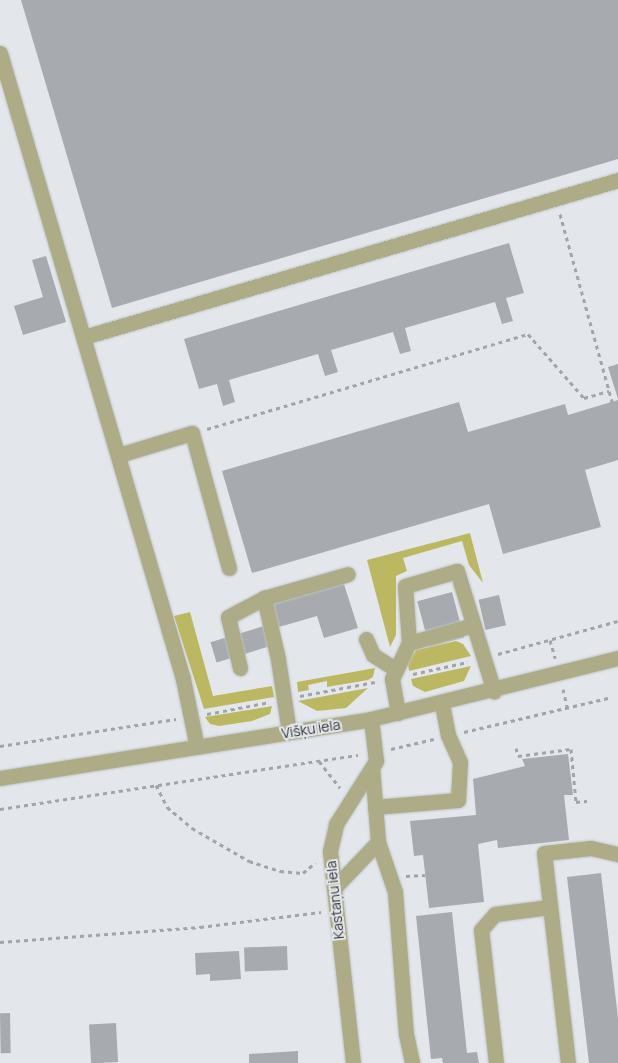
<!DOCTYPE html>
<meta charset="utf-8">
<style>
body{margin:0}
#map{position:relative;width:618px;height:1063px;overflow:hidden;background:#e3e7eb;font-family:Manrope,sans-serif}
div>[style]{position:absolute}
.green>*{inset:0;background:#bcb862}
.building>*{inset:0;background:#a7abaf;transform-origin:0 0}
.path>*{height:3px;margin-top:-1.5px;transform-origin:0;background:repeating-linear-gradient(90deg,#a2a5a8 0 4px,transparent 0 8px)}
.roads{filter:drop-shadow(0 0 1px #bfc3c6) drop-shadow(0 0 1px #bfc3c6)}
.minor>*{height:15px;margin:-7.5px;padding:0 7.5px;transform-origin:7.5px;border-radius:7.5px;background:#adac87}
span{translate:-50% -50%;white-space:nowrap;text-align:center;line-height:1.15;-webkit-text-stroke:4px #e3e7eb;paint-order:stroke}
.street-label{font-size:14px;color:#313334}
</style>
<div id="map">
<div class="green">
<i style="clip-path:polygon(470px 533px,483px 583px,469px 565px,462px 541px,403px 558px,407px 571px,396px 576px,396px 635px,390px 647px,367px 560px)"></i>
<i style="clip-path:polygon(190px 612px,213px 696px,272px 686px,274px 697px,204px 709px,174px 616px)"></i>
<i style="clip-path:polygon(456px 641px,463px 644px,471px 656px,409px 671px,408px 663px,416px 650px)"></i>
<i style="clip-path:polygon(471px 666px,464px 681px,425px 692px,413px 686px,411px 679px)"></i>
<i style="clip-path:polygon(375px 668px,373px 677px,368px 680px,327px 687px,327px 681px,308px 685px,309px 690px,298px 692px,297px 682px)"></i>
<i style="clip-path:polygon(368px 688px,346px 708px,317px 711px,298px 701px)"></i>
<i style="clip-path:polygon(272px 706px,270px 714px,252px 721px,219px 726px,210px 724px,205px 717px)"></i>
</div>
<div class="building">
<i style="clip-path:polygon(21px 0,618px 0,618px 159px,112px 308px)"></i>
<i style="clip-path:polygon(509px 243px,524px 293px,506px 298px,513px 321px,502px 324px,495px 302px,405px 328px,411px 351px,400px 354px,393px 332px,331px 350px,338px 372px,325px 376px,318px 354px,229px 380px,235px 402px,223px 406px,217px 384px,199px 389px,184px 339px)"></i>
<i style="clip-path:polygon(46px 256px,66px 322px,23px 335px,14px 306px,43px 297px,32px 260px)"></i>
<i style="clip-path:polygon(618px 364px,618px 399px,608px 367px)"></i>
<i style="clip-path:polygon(618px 400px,618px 460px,585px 470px,601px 527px,503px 554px,489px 504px,252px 573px,222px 471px,459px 402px,468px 432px,565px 404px,568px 415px)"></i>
<i style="clip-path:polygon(343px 581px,358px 628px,324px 638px,317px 616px,279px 627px,272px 603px)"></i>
<i style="left:452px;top:592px;width:47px;height:36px;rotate:75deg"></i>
<i style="left:499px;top:595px;width:31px;height:21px;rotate:77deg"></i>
<i style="left:264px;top:626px;width:21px;height:56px;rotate:73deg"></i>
<i style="clip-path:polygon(568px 754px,573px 795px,564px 795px,569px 840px,498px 848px,497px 840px,478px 844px,484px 902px,429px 908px,423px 855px,414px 856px,410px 821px,476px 815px,473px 779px,525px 766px,522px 759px)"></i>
<i style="clip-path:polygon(601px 873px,618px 1018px,618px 1063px,589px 1063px,567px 877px)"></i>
<i style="clip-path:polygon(452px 912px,467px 1053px,477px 1052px,479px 1063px,443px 1063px,442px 1058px,431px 1059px,416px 916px)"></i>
<i style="left:287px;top:946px;width:24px;height:43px;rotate:88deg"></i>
<i style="clip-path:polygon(239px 951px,241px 979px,210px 981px,210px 974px,196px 975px,195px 953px)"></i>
<i style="left:10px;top:1013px;width:40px;height:10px;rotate:89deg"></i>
<i style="left:116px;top:1023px;width:39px;height:27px;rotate:87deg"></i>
<i style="clip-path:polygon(298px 1051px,298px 1063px,249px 1063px,249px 1054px)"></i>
</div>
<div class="path">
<i style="left:560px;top:214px;width:195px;rotate:74.5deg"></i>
<i style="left:207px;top:429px;width:335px;rotate:-16.5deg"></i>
<i style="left:528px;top:334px;width:85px;rotate:48.8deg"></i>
<i style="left:584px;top:398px;width:26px;rotate:-16deg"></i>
<i style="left:550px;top:640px;width:19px;rotate:74deg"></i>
<i style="left:498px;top:654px;width:124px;rotate:-15.4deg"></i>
<i style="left:413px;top:674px;width:56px;rotate:-12.3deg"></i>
<i style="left:563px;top:689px;width:18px;rotate:77deg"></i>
<i style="left:300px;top:696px;width:76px;rotate:-10.6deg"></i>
<i style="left:207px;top:714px;width:64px;rotate:-10.8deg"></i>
<i style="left:464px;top:732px;width:148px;rotate:-13.3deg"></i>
<i style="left:0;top:746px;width:178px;rotate:-8.7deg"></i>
<i style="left:516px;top:748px;width:8px;rotate:76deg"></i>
<i style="left:518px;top:756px;width:53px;rotate:-7.5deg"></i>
<i style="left:571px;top:749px;width:53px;rotate:84.6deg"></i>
<i style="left:576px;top:802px;width:11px;rotate:-5deg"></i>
<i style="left:391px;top:749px;width:44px;rotate:-13.1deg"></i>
<i style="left:319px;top:761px;width:34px;rotate:52deg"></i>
<i style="left:156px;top:785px;width:25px;rotate:63deg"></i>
<i style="left:167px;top:807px;width:33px;rotate:40deg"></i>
<i style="left:192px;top:828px;width:66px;rotate:30.1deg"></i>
<i style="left:249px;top:861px;width:33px;rotate:18deg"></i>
<i style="left:280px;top:871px;width:23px;rotate:5deg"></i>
<i style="left:303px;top:873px;width:16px;rotate:-40deg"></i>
<i style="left:0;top:809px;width:362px;rotate:-8.6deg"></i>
<i style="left:406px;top:876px;width:19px;rotate:-3deg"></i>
<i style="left:0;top:942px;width:201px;rotate:-4.3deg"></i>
<i style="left:200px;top:927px;width:122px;rotate:-7.1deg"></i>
</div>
<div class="roads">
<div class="minor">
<i style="left:0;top:53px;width:652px;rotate:73.7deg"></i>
<i style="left:183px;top:679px;width:69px;rotate:78.4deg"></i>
<i style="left:84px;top:337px;width:557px;rotate:-16.38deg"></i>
<i style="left:119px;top:455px;width:76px;rotate:-16.8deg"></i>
<i style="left:192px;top:433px;width:140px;rotate:74.7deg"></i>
<i style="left:366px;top:639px;width:17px;rotate:66deg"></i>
<i style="left:373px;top:655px;width:26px;rotate:32deg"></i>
<i style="left:409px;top:643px;width:67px;rotate:-15.5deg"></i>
<i style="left:240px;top:668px;width:52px;rotate:-103.2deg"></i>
<i style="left:228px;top:617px;width:41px;rotate:-27.8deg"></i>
<i style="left:398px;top:713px;width:35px;rotate:-100deg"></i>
<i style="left:392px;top:679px;width:40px;rotate:-65deg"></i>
<i style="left:409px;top:643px;width:57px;rotate:-94deg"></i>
<i style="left:405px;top:586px;width:54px;rotate:-16.1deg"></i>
<i style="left:457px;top:571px;width:126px;rotate:72.9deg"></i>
<i style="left:289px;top:732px;width:74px;rotate:-98.6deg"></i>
<i style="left:278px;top:659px;width:63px;rotate:-102.9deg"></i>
<i style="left:264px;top:598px;width:87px;rotate:-15.9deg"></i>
<i style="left:372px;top:767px;width:75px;rotate:85.4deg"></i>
<i style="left:378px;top:842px;width:53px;rotate:71.2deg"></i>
<i style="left:395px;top:892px;width:142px;rotate:85.6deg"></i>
<i style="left:406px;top:1034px;width:30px;rotate:78deg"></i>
<i style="left:0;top:778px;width:376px;rotate:-9deg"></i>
<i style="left:371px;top:719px;width:254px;rotate:-13.9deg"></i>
<i style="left:375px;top:807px;width:83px;rotate:-4.8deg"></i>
<i style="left:458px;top:800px;width:38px;rotate:-87deg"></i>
<i style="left:460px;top:762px;width:30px;rotate:-114deg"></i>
<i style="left:448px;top:735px;width:32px;rotate:-101deg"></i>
<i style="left:334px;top:888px;width:64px;rotate:-46.3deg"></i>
<i style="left:353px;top:1063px;width:213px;rotate:-96.2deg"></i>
<i style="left:330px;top:851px;width:28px;rotate:-77deg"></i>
<i style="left:336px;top:824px;width:75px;rotate:-57.6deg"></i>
<i style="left:376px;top:761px;width:42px;rotate:-96.8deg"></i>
<i style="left:496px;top:1063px;width:134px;rotate:-96.4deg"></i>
<i style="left:481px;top:930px;width:21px;rotate:-49deg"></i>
<i style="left:495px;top:914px;width:55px;rotate:-7.3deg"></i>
<i style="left:568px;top:1063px;width:211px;rotate:-96.5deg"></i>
<i style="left:544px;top:853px;width:47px;rotate:-6.1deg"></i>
<i style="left:591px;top:848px;width:28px;rotate:13deg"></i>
</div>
</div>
<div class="street-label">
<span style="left:311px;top:729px;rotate:-9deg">Višķu iela</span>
<span style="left:335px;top:900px;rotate:-96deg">Kastaņu iela</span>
</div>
</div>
